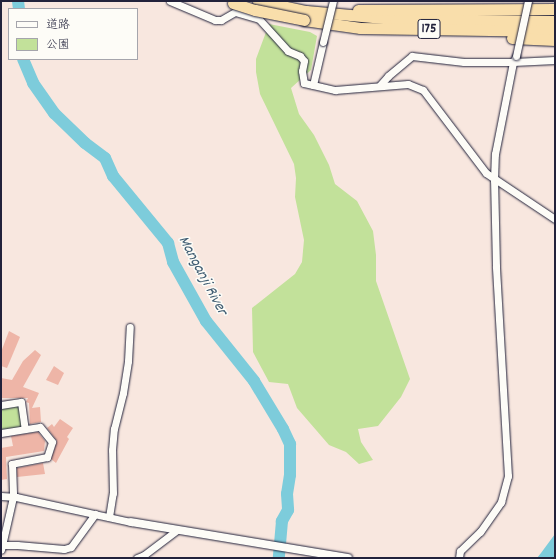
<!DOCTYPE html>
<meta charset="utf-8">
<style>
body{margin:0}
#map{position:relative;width:556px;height:559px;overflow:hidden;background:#f8e7df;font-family:Dekko,"Klee One",sans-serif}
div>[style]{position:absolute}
.green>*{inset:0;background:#c2e19a}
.water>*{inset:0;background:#7dccdb}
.river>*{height:12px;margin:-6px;padding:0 6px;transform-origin:6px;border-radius:6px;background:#7dccdb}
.building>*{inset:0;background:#eeb5a7}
.roads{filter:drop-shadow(0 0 1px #22223b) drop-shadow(0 0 1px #22223b)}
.minor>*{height:7px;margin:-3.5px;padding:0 3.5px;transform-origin:3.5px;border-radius:3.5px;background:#fdfcf7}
.tertiary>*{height:8px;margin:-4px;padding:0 4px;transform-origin:4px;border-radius:4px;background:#fdfcf7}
.trunk>*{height:11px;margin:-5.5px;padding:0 5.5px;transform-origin:5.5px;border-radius:5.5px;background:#f9deab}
.bridges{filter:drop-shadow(0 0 1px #22223b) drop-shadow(0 0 1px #22223b)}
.minor-bridge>*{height:7px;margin:-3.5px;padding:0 3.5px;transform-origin:3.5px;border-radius:3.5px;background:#fdfcf7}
.trunk-bridge>*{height:11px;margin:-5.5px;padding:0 5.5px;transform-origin:5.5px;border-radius:5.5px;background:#f9deab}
span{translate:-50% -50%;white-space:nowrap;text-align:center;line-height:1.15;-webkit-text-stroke:3px #fdfcf7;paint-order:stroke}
.shield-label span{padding:1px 3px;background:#fdfcf7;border:1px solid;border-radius:3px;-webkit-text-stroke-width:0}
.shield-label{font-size:14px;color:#22223b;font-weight:700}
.water-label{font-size:16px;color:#425e73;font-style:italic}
.frame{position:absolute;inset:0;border:2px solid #22223b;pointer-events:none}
.legend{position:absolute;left:8px;top:8px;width:130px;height:52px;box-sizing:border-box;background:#fdfcf7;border:1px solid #a5a5ac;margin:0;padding:5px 7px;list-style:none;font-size:12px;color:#22223b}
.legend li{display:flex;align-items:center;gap:8px;height:20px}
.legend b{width:20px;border:1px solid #a5a5ac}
</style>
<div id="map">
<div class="green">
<i style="clip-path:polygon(269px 24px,310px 32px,317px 36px,311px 70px,291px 88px,299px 114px,314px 135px,329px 165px,335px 184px,357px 201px,373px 231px,376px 255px,376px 281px,410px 379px,401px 397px,378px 426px,358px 429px,361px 442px,373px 460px,359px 464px,346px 452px,329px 445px,297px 408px,288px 384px,269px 382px,253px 352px,252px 308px,295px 274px,302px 262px,304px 240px,295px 197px,296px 178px,294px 164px,260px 94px,256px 72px,256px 59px)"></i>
<i style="clip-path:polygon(20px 404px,22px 427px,1px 430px,1px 407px)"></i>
</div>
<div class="water">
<i style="clip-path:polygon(555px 534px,555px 558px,537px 558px,541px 553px)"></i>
</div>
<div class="river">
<i style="left:18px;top:1px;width:8px;rotate:83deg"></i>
<i style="left:23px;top:59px;width:26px;rotate:67deg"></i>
<i style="left:33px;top:83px;width:37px;rotate:55deg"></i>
<i style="left:54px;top:113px;width:43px;rotate:44.1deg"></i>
<i style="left:85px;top:143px;width:25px;rotate:37deg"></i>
<i style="left:105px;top:158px;width:20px;rotate:66deg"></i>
<i style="left:113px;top:176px;width:87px;rotate:50.6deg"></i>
<i style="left:168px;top:243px;width:20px;rotate:75deg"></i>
<i style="left:173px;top:262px;width:68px;rotate:60.8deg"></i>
<i style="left:206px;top:321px;width:77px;rotate:51.3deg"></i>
<i style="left:254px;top:381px;width:56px;rotate:58.9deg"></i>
<i style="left:283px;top:429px;width:17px;rotate:65deg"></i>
<i style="left:290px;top:444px;width:31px;rotate:90deg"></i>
<i style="left:290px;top:475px;width:19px;rotate:99deg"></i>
<i style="left:287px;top:494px;width:16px;rotate:86deg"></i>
<i style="left:288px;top:510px;width:13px;rotate:119deg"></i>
<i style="left:282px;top:521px;width:37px;rotate:95deg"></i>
</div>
<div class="building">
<i style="clip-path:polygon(9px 331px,20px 337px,7px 368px,1px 366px,1px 352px)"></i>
<i style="clip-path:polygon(35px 350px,41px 355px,23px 387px,39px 393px,32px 408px,40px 407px,41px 422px,30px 424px,29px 403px,26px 402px,28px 398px,1px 398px,1px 378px,12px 380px,23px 361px)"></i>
<i style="clip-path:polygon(54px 366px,64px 373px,58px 385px,46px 380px)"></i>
<i style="clip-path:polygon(60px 419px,73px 428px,67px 437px,69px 439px,56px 463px,51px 459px,57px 441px,47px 428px,52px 424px,54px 427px)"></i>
<i style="clip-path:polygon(38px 432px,45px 441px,44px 451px,6px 457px,7px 479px,1px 480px,1px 448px,13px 446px,11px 436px)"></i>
<i style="clip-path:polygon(43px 463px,45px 474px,17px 477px,17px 468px)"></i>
</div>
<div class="roads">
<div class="minor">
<i style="left:170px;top:1px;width:49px;rotate:22.9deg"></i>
<i style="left:215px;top:20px;width:6px"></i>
<i style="left:221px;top:20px;width:16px;rotate:-30deg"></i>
<i style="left:235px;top:12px;width:25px;rotate:16deg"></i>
<i style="left:259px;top:19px;width:43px;rotate:47.8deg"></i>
<i style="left:288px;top:51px;width:13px;rotate:23deg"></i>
<i style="left:300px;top:56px;width:6px;rotate:51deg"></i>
<i style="left:304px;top:61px;width:10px;rotate:101deg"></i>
<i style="left:302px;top:71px;width:12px;rotate:81deg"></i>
<i style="left:304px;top:83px;width:32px;rotate:13deg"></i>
<i style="left:335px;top:90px;width:73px;rotate:-4.7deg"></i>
<i style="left:408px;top:84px;width:16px;rotate:22deg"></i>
<i style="left:423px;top:90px;width:104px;rotate:52.8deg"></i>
<i style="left:486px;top:173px;width:83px;rotate:33.7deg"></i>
<i style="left:313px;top:85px;width:44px;rotate:-76.9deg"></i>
<i style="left:380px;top:85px;width:12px;rotate:-48deg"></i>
<i style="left:388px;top:76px;width:31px;rotate:-40deg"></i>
<i style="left:412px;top:56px;width:52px;rotate:6.6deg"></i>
<i style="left:464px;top:62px;width:49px"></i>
<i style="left:513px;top:62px;width:42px;rotate:-2.7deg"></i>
<i style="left:1px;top:405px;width:20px;rotate:-9deg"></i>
<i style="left:21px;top:402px;width:27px;rotate:82deg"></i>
<i style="left:1px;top:433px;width:39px;rotate:-9deg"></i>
<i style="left:40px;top:427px;width:19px;rotate:51deg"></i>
<i style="left:52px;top:442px;width:16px;rotate:108deg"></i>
<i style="left:47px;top:457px;width:36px;rotate:169deg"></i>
<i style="left:12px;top:464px;width:33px;rotate:88deg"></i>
<i style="left:13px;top:497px;width:54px;rotate:102.8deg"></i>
<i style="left:1px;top:496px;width:15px;rotate:4deg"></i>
<i style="left:16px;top:497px;width:118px;rotate:12.3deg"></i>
<i style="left:109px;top:517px;width:24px;rotate:-81deg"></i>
<i style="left:113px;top:493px;width:43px;rotate:-91.3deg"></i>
<i style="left:112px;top:450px;width:21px;rotate:-85deg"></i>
<i style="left:114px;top:429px;width:37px;rotate:-76deg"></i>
<i style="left:123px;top:393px;width:32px;rotate:-81deg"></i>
<i style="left:128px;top:361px;width:34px;rotate:-87deg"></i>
<i style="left:1px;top:545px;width:16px"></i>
<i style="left:17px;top:545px;width:47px;rotate:4.9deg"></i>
<i style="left:64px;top:549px;width:7px;rotate:-16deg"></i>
<i style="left:71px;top:547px;width:41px;rotate:-54deg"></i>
<i style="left:137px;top:558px;width:8px;rotate:-23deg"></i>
<i style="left:144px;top:555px;width:41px;rotate:-37.1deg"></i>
<i style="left:459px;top:558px;width:7px;rotate:-82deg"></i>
<i style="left:460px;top:551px;width:28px;rotate:-44deg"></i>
<i style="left:480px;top:532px;width:37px;rotate:-55deg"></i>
<i style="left:501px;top:502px;width:27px;rotate:-75deg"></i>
<i style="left:508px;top:476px;width:210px;rotate:-93.3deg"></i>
<i style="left:496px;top:266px;width:86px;rotate:-91.3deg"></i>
<i style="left:494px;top:180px;width:26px;rotate:-88deg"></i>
<i style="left:495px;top:154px;width:94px;rotate:-78.9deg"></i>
<i style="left:513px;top:62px;width:7px;rotate:-63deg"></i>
</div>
<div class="tertiary">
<i style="left:131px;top:522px;width:220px;rotate:9.4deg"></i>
</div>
<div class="trunk">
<i style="left:258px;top:1px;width:49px;rotate:11.8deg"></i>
<i style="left:306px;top:11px;width:89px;rotate:5.1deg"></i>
<i style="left:395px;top:19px;width:160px;rotate:0.7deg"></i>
<i style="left:358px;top:10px;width:197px;rotate:-0.3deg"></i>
<i style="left:304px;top:20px;width:57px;rotate:8.1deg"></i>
<i style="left:360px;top:28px;width:195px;rotate:0.9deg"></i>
<i style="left:512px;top:38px;width:43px;rotate:2.7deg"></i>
</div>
</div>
<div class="bridges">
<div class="minor-bridge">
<i style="left:323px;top:42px;width:42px;rotate:-76.3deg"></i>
<i style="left:516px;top:56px;width:56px;rotate:-77.7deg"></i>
</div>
<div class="trunk-bridge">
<i style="left:233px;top:3px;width:23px;rotate:18deg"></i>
<i style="left:255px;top:10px;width:50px;rotate:11.5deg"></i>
</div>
</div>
<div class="shield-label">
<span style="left:429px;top:29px">175</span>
</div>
<div class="water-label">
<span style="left:202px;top:276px;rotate:62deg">Manganji River</span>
</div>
<div class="frame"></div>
<ul class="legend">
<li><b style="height:5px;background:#fdfcf7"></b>道路</li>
<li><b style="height:11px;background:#c2e19a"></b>公園</li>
</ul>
</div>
